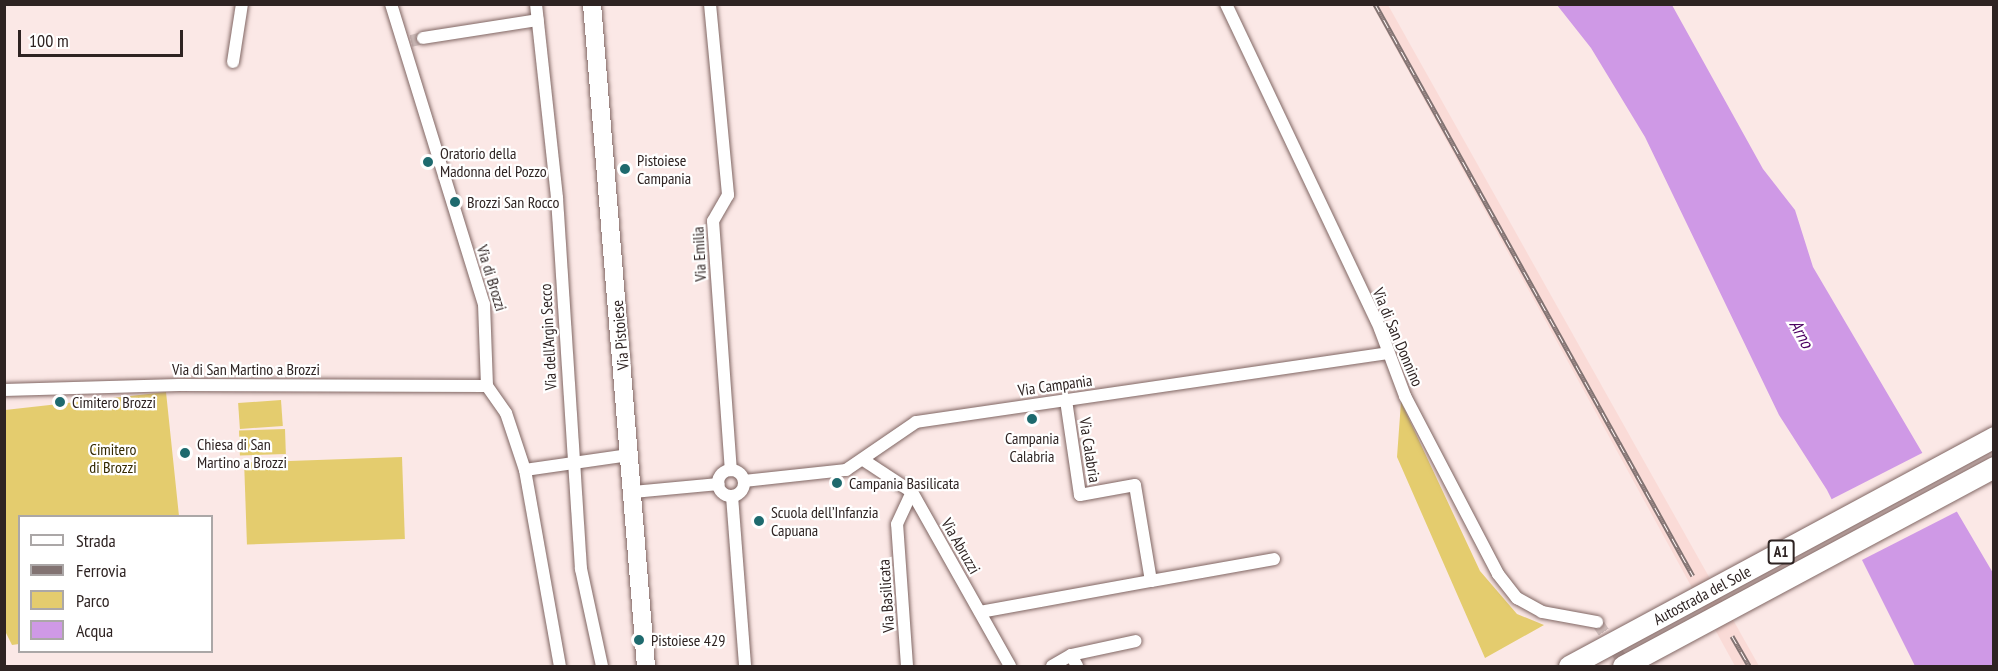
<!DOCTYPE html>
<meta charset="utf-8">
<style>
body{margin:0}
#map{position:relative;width:1998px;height:671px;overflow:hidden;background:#fbe8e6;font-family:"PT Sans Narrow",sans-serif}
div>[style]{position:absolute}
.built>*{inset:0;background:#fadbd7}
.green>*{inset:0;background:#e4cc6e;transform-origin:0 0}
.water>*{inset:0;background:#cf99e6}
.pier>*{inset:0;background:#fbe8e6;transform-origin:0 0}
.street-tunnel>*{height:12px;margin-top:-6px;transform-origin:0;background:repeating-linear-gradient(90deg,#d2c1bf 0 12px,transparent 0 18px)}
.roads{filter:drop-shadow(0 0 2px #806663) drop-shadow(0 0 2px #806663)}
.street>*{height:12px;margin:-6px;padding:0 6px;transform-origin:6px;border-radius:6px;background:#fff}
.street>.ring{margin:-6px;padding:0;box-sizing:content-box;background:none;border:12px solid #fff;border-radius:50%}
.primary>*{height:18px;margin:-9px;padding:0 9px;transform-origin:9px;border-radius:9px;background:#fff}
.rail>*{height:5px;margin-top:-2.5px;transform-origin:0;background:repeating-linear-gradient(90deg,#fff 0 9px,#827372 0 18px);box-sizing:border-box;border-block:2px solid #827372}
.bridges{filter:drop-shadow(0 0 2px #806663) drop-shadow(0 0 2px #806663)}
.highway-bridge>*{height:21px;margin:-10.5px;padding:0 10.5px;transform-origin:10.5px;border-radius:10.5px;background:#fff}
.dots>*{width:16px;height:16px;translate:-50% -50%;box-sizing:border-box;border:3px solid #fff;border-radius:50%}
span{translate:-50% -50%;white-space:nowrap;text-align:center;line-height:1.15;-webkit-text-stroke:4.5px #fff;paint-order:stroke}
.shield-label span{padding:2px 4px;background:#fff;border:2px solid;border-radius:4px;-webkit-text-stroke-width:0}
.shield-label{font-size:15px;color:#2e2322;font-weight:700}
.poi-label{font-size:16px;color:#2e2322}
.left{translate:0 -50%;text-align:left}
.street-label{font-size:16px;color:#2e2322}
.park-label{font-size:16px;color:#342900}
.water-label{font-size:18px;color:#4c0162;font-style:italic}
.frame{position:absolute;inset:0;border:6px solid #2e2322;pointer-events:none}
.legend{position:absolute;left:18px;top:515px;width:195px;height:138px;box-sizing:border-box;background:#fff;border:2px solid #aba7a7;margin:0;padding:8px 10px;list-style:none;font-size:18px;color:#2e2322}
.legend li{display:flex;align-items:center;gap:12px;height:30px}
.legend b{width:30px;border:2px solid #aba7a7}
.scale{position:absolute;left:18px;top:30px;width:165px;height:27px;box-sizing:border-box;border:3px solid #2e2322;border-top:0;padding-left:8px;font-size:18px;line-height:21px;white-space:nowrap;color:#2e2322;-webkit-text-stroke:4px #fff;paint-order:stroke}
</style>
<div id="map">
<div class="built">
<i style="clip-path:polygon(1372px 5px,1388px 5px,1759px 666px,1735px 666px)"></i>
</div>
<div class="green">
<i style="clip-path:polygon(166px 392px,179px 516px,20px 516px,19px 644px,12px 645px,4px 629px,5px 410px)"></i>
<i style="left:281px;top:400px;width:26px;height:43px;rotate:86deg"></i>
<i style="clip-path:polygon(1401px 402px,1480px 571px,1517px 614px,1544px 625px,1485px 658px,1397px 457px)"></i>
<i style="left:285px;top:429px;width:25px;height:46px;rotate:88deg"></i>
<i style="left:402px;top:457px;width:82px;height:158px;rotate:88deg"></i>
</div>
<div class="water">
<i style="clip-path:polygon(1557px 5px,1672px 5px,1763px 169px,1795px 210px,1813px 267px,1993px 573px,1993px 666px,1915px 666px,1827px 490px,1779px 415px,1645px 137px,1591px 48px)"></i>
</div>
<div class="pier">
<i style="left:1928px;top:450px;width:68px;height:111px;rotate:63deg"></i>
</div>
<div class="street-tunnel">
<i style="left:411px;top:41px;width:12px;rotate:-14deg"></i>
<i style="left:1597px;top:622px;width:53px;rotate:56.6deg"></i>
</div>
<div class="roads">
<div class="street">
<i style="left:391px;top:4px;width:314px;rotate:72.8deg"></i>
<i style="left:484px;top:304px;width:82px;rotate:87.9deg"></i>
<i style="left:487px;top:386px;width:33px;rotate:55deg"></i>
<i style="left:506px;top:413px;width:60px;rotate:71.6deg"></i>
<i style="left:525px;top:470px;width:199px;rotate:79.9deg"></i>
<i style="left:536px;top:4px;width:195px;rotate:83.8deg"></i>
<i style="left:557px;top:198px;width:372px;rotate:86.3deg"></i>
<i style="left:581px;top:569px;width:99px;rotate:77.8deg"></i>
<i style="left:710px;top:4px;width:192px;rotate:84.6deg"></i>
<i style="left:728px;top:195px;width:30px;rotate:120deg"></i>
<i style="left:713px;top:221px;width:250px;rotate:85.9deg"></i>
<i style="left:1226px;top:4px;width:360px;rotate:64.6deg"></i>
<i style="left:1380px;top:329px;width:72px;rotate:69.5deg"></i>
<i style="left:1405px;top:396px;width:201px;rotate:62.4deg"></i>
<i style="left:1498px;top:574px;width:31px;rotate:52deg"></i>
<i style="left:1517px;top:598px;width:29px;rotate:29deg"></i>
<i style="left:1542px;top:612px;width:56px;rotate:10.3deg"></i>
<i style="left:423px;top:38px;width:116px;rotate:-8.9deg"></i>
<i style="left:233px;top:62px;width:59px;rotate:-81.2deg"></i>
<i style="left:4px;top:390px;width:175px;rotate:-1.6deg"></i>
<i style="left:179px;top:385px;width:308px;rotate:0.2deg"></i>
<i style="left:865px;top:461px;width:56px;rotate:33.4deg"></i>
<i style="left:912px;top:492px;width:200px;rotate:60.6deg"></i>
<i style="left:525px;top:470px;width:105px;rotate:-8.2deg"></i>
<i class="ring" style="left:718px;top:470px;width:14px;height:14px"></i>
<i style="left:744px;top:481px;width:103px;rotate:-6.2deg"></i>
<i style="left:846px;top:470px;width:85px;rotate:-34.4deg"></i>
<i style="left:916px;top:422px;width:476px;rotate:-8.3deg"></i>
<i style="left:633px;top:492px;width:86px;rotate:-5.3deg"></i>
<i style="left:732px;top:496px;width:170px;rotate:85.6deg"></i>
<i style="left:1151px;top:581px;width:125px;rotate:-10.1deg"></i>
<i style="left:980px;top:612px;width:174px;rotate:-10.3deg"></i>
<i style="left:1151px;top:581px;width:97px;rotate:-99.5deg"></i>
<i style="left:1135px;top:485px;width:56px;rotate:169.7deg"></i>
<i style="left:1080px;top:495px;width:96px;rotate:-98.4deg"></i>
<i style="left:1071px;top:655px;width:13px;rotate:61deg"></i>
<i style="left:907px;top:666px;width:142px;rotate:-94deg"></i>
<i style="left:897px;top:524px;width:35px;rotate:-65deg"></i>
<i style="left:1052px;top:666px;width:22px;rotate:-30deg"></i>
<i style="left:1071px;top:655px;width:66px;rotate:-12.2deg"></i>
</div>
<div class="primary">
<i style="left:592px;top:4px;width:664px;rotate:85.34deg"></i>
</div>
</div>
<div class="rail">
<i style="left:1375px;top:4px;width:654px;rotate:60.93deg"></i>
<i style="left:1732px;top:636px;width:34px;rotate:60deg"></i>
</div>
<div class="bridges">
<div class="highway-bridge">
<i style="left:1569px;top:666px;width:483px;rotate:-28.3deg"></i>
<i style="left:1623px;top:666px;width:421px;rotate:-28.2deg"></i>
</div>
</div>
<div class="dots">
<i style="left:428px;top:162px;background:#1e6a6e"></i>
<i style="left:625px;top:169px;background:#1e6a6e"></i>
<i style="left:455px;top:202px;background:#1e6a6e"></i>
<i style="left:60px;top:402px;background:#1e6a6e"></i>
<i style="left:1032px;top:419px;background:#1e6a6e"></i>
<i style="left:185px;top:453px;background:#1e6a6e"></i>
<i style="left:837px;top:483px;background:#1e6a6e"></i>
<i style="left:759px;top:521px;background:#1e6a6e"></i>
<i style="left:639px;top:640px;background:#1e6a6e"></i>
</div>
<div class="shield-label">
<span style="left:1781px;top:552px">A1</span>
</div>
<div class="poi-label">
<span class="left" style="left:440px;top:162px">Oratorio della<br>Madonna del Pozzo</span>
<span class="left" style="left:637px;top:169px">Pistoiese<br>Campania</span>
<span class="left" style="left:467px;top:202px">Brozzi San Rocco</span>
<span class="left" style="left:72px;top:402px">Cimitero Brozzi</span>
<span style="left:1032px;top:447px">Campania<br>Calabria</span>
<span class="left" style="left:197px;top:453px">Chiesa di San<br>Martino a Brozzi</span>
<span class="left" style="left:849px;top:483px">Campania Basilicata</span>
<span class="left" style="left:771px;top:521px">Scuola dell’Infanzia<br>Capuana</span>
<span class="left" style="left:651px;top:640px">Pistoiese 429</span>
</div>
<div class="street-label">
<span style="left:699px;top:254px;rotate:-93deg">Via Emilia</span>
<span style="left:492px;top:278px;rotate:73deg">Via di Brozzi</span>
<span style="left:620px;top:335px;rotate:-95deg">Via Pistoiese</span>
<span style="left:548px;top:337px;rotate:-93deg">Via dell'Argin Secco</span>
<span style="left:1398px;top:337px;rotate:67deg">Via di San Donnino</span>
<span style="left:246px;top:369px">Via di San Martino a Brozzi</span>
<span style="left:1055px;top:385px;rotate:-8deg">Via Campania</span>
<span style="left:1090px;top:450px;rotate:81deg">Via Calabria</span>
<span style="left:961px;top:546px;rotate:60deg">Via Abruzzi</span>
<span style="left:1702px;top:595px;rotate:-28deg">Autostrada del Sole</span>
<span style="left:886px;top:596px;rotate:-94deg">Via Basilicata</span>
</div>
<div class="park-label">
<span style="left:113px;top:458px">Cimitero<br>di Brozzi</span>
</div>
<div class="water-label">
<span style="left:1801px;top:334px;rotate:61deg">Arno</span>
</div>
<div class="frame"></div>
<ul class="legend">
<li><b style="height:8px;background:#fff"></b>Strada</li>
<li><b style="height:8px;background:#827372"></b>Ferrovia</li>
<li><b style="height:16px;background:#e4cc6e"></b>Parco</li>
<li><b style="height:16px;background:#cf99e6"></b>Acqua</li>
</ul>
<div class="scale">100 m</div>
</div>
